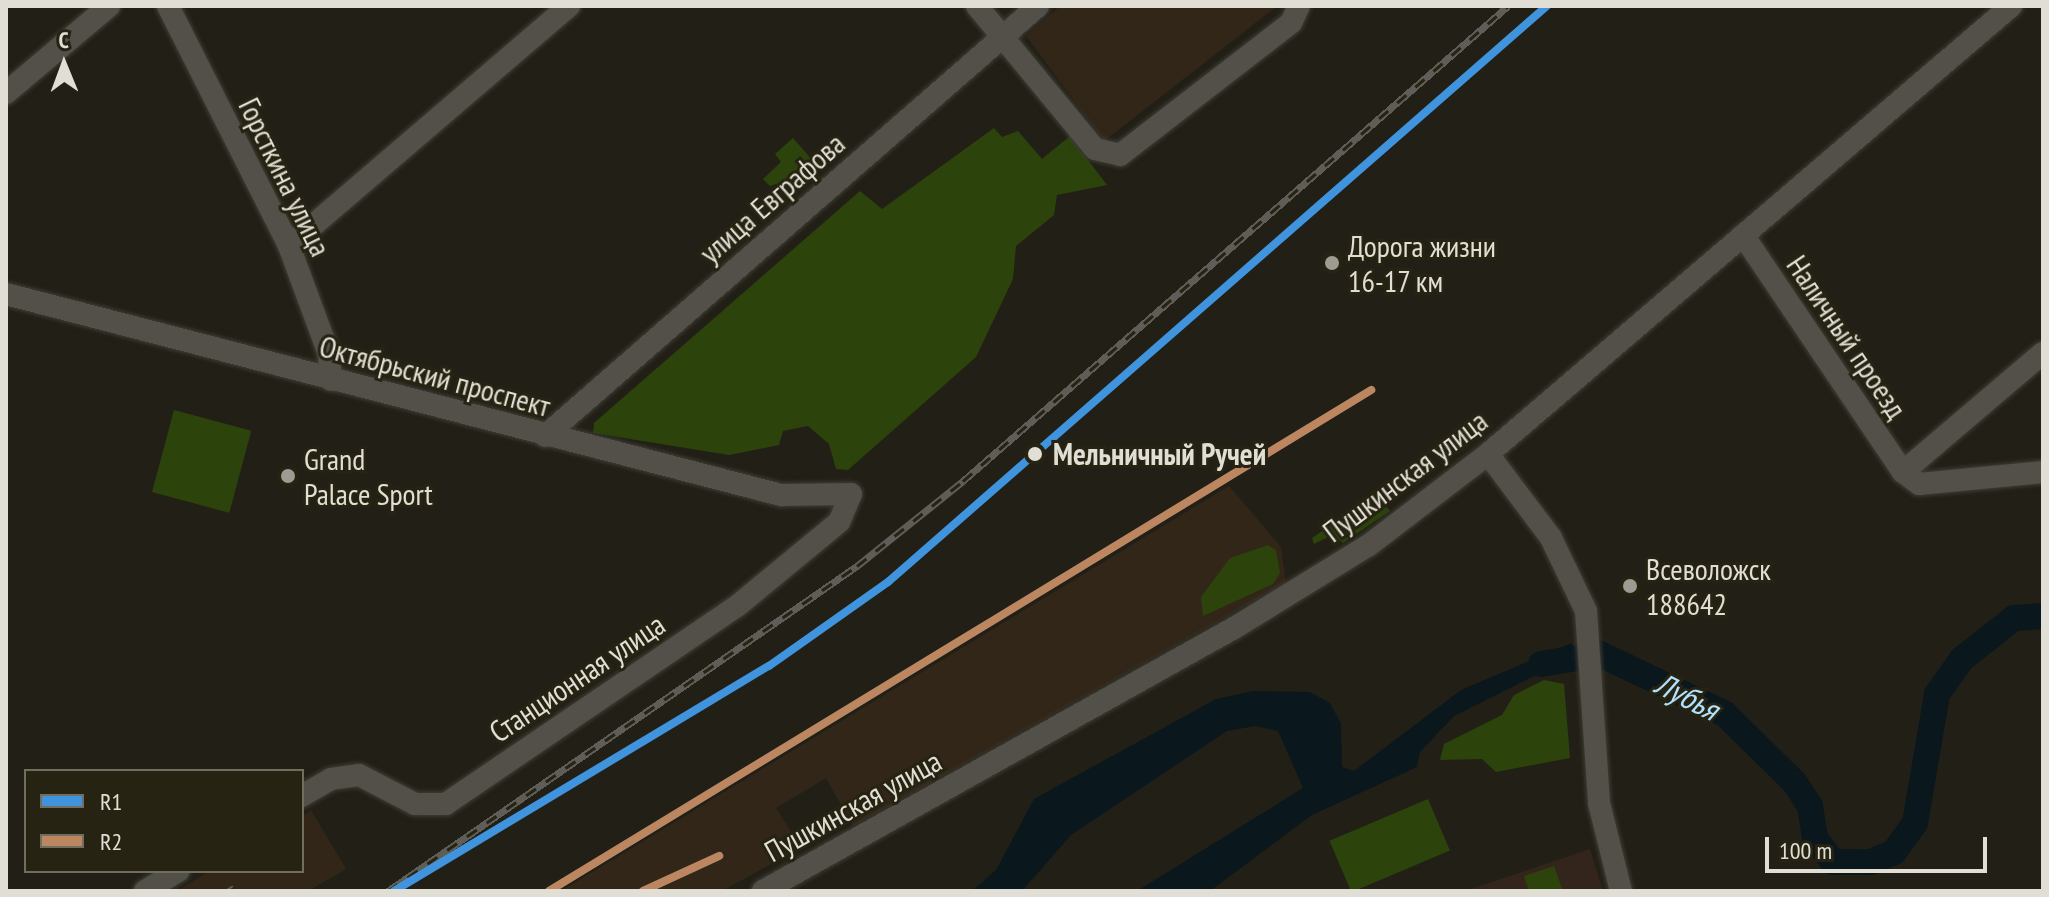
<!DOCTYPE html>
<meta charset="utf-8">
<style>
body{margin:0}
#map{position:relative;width:2049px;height:897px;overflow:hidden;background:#222016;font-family:"PT Sans Narrow",sans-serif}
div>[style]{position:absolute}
.industrial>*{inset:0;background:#322619}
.education>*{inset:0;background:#33251c}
.green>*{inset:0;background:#2c430c;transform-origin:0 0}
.water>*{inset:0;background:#0a171d}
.river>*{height:26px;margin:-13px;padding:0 13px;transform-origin:13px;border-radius:13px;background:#0a171d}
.roads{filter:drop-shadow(0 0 2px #3e3d35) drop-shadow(0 0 2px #3e3d35)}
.minor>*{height:22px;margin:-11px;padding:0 11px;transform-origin:11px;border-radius:11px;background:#525049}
.rail>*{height:7px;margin-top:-3.5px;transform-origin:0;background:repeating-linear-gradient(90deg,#262312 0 12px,#5e5d57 0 24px);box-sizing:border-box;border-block:2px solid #5e5d57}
.rail-1>*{height:8px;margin:-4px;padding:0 4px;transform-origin:4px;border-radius:4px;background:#4094de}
.rail-2>*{height:8px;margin:-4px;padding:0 4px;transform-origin:4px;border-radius:4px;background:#bb8660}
.dots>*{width:22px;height:22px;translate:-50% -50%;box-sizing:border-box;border:4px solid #262312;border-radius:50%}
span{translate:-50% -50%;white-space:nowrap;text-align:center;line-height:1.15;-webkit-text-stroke:6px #262312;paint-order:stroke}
.street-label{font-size:30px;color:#e1dfd5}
.poi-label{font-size:30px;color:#e1dfd5}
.left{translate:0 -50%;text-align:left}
.stop-label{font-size:30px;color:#e1dfd5;font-weight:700}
.water-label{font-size:32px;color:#b1e1fe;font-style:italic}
.frame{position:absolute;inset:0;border:8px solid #e1dfd5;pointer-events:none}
.legend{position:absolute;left:24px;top:769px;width:280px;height:104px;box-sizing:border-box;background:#262312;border:2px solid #716e60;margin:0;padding:10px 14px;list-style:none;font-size:24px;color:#e1dfd5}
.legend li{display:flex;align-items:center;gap:16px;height:40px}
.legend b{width:40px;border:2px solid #716e60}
.north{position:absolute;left:24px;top:24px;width:80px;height:80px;-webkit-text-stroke:6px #262312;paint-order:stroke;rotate:359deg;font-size:22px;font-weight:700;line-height:32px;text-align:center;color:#e1dfd5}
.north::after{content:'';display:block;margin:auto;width:28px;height:36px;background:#e1dfd5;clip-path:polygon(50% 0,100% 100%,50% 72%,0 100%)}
.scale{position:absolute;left:1765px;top:837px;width:222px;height:36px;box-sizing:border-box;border:4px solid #e1dfd5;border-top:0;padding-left:10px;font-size:24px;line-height:28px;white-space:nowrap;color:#e1dfd5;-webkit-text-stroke:6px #262312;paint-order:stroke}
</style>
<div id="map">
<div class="industrial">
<i style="clip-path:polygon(1060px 6px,1277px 6px,1104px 141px,1026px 36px)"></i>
<i style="clip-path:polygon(1229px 486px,1281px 547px,1286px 583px,853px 826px,826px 778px,776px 808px,795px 838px,791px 853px,722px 891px,561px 891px)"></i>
<i style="clip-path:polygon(311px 810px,346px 869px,308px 891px,177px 891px,210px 871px,302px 871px,302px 816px)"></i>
</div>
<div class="education">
<i style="clip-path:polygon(1590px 849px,1603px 891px,1465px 891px)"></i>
</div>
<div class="green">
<i style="clip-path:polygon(994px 128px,1002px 137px,1018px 131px,1042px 159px,1070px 136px,1107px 185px,1057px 195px,1054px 215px,1016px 246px,1013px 279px,976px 357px,848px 470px,836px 469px,829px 444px,808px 426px,783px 431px,779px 445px,729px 455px,593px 433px,594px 423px,860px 191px,882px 209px)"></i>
<i style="clip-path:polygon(793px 138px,814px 162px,795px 178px,770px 186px,763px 179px,781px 162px,775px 154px)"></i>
<i style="left:174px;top:410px;width:80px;height:85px;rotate:15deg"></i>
<i style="clip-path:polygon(1377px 494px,1390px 511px,1343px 543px,1332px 535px,1314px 544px,1312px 538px)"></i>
<i style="clip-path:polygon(1268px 545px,1276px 550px,1280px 573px,1273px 584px,1203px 616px,1201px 597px,1230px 558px)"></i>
<i style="clip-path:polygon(1544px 680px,1564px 684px,1570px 758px,1496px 772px,1482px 759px,1440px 760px,1444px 744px,1502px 715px,1514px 695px)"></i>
<i style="left:1428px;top:799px;width:56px;height:107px;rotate:67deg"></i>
<i style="clip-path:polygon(1554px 866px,1563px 891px,1529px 891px,1524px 876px)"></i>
</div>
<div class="water">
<i style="clip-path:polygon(1572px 643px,1573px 667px,1542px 672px,1454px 716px,1420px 752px,1417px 767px,1312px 815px,1210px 891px,1137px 891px,1303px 788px,1278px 731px,1255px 726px,1227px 731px,1071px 835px,1022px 891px,972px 891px,996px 870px,1034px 799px,1216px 699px,1253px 691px,1310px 692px,1330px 703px,1341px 724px,1342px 767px,1354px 771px,1461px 690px)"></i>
</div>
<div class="river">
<i style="left:1541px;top:664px;width:60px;rotate:-9.6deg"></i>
<i style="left:1600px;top:654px;width:139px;rotate:25.6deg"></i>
<i style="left:1725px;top:714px;width:98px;rotate:44.6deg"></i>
<i style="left:1795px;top:783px;width:27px;rotate:57deg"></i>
<i style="left:1810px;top:806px;width:32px;rotate:81deg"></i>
<i style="left:1815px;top:838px;width:30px;rotate:53deg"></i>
<i style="left:1833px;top:862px;width:38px"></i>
<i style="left:1871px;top:862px;width:25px;rotate:-23deg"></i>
<i style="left:1894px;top:852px;width:36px;rotate:-54deg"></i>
<i style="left:1915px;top:823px;width:131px;rotate:-80.3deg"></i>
<i style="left:1937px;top:694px;width:43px;rotate:-54.5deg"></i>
<i style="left:1962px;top:659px;width:66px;rotate:-38.3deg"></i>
<i style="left:2014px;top:618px;width:29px;rotate:-4deg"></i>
</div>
<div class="roads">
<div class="minor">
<i style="left:168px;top:6px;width:269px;rotate:63.2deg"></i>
<i style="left:289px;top:246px;width:115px;rotate:69.7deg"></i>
<i style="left:329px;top:354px;width:26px;rotate:86deg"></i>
<i style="left:977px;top:6px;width:185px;rotate:50.5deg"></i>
<i style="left:1095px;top:149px;width:26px;rotate:13deg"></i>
<i style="left:1120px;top:155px;width:216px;rotate:-37.7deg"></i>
<i style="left:1291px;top:23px;width:19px;rotate:-65deg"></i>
<i style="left:6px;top:93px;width:135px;rotate:-40.2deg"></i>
<i style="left:1743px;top:235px;width:286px;rotate:56deg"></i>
<i style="left:1903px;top:472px;width:20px;rotate:37deg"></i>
<i style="left:1919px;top:484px;width:125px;rotate:-5.5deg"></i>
<i style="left:289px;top:246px;width:369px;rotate:-40.6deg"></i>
<i style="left:6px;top:294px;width:801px;rotate:14.54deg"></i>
<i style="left:781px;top:495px;width:70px;rotate:-0.8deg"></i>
<i style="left:851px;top:494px;width:30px;rotate:113deg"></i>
<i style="left:839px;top:522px;width:132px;rotate:140.5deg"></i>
<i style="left:737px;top:606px;width:352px;rotate:145.8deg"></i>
<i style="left:446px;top:804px;width:31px;rotate:180deg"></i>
<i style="left:415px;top:804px;width:63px;rotate:-152.6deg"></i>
<i style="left:359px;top:775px;width:28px;rotate:172deg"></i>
<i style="left:331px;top:779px;width:34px;rotate:150deg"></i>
<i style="left:545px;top:436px;width:654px;rotate:-41.1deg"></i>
<i style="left:1488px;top:454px;width:105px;rotate:53.1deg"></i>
<i style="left:1551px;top:538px;width:81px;rotate:64.4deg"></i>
<i style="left:1586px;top:611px;width:192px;rotate:86.1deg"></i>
<i style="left:1599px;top:803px;width:91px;rotate:76deg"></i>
<i style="left:1903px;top:472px;width:184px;rotate:-40.4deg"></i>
<i style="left:145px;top:891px;width:39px;rotate:-31deg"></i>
<i style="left:763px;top:891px;width:539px;rotate:-29.18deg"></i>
<i style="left:1234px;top:628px;width:158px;rotate:-31.6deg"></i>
<i style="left:1369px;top:545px;width:150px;rotate:-37.4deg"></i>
<i style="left:1488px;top:454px;width:689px;rotate:-40.58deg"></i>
</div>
</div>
<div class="rail">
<i style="left:229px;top:891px;width:6px;rotate:-31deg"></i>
<i style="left:388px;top:891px;width:571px;rotate:-34.72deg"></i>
<i style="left:857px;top:566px;width:136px;rotate:-38.7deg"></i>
<i style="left:963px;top:481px;width:723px;rotate:-41.07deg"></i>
<i style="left:549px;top:891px;width:963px;rotate:-31.36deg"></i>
<i style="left:643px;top:891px;width:84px;rotate:-24.7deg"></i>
</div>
<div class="rail-1">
<i style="left:394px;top:891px;width:437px;rotate:-31deg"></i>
<i style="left:769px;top:666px;width:146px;rotate:-35.2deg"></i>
<i style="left:888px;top:582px;width:875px;rotate:-41.16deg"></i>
</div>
<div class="rail-2">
<i style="left:549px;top:891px;width:963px;rotate:-31.36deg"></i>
<i style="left:643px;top:891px;width:84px;rotate:-24.7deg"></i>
</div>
<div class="dots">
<i style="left:1332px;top:263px;background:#9e9c92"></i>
<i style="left:1035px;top:454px;background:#e1dfd5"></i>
<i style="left:288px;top:476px;background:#9e9c92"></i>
<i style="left:1630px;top:586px;background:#9e9c92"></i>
</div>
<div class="street-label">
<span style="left:285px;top:177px;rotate:64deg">Горсткина улица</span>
<span style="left:772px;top:198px;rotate:-41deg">улица Евграфова</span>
<span style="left:1847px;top:337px;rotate:56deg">Наличный проезд</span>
<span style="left:435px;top:376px;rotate:15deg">Октябрьский проспект</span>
<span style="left:1405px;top:476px;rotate:-37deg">Пушкинская улица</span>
<span style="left:577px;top:678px;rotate:-34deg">Станционная улица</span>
<span style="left:853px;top:806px;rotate:-29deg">Пушкинская улица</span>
</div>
<div class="poi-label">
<span class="left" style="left:1348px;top:263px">Дорога жизни<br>16-17 км</span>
<span class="left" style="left:304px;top:476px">Grand<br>Palace Sport</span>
<span class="left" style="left:1646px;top:586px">Всеволожск<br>188642</span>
</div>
<div class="stop-label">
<span class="left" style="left:1053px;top:454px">Мельничный Ручей</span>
</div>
<div class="water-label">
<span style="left:1687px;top:696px;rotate:27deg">Лубья</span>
</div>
<div class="frame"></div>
<ul class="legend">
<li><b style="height:10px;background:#4094de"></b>R1</li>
<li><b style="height:10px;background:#bb8660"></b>R2</li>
</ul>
<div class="north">С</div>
<div class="scale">100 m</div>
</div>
